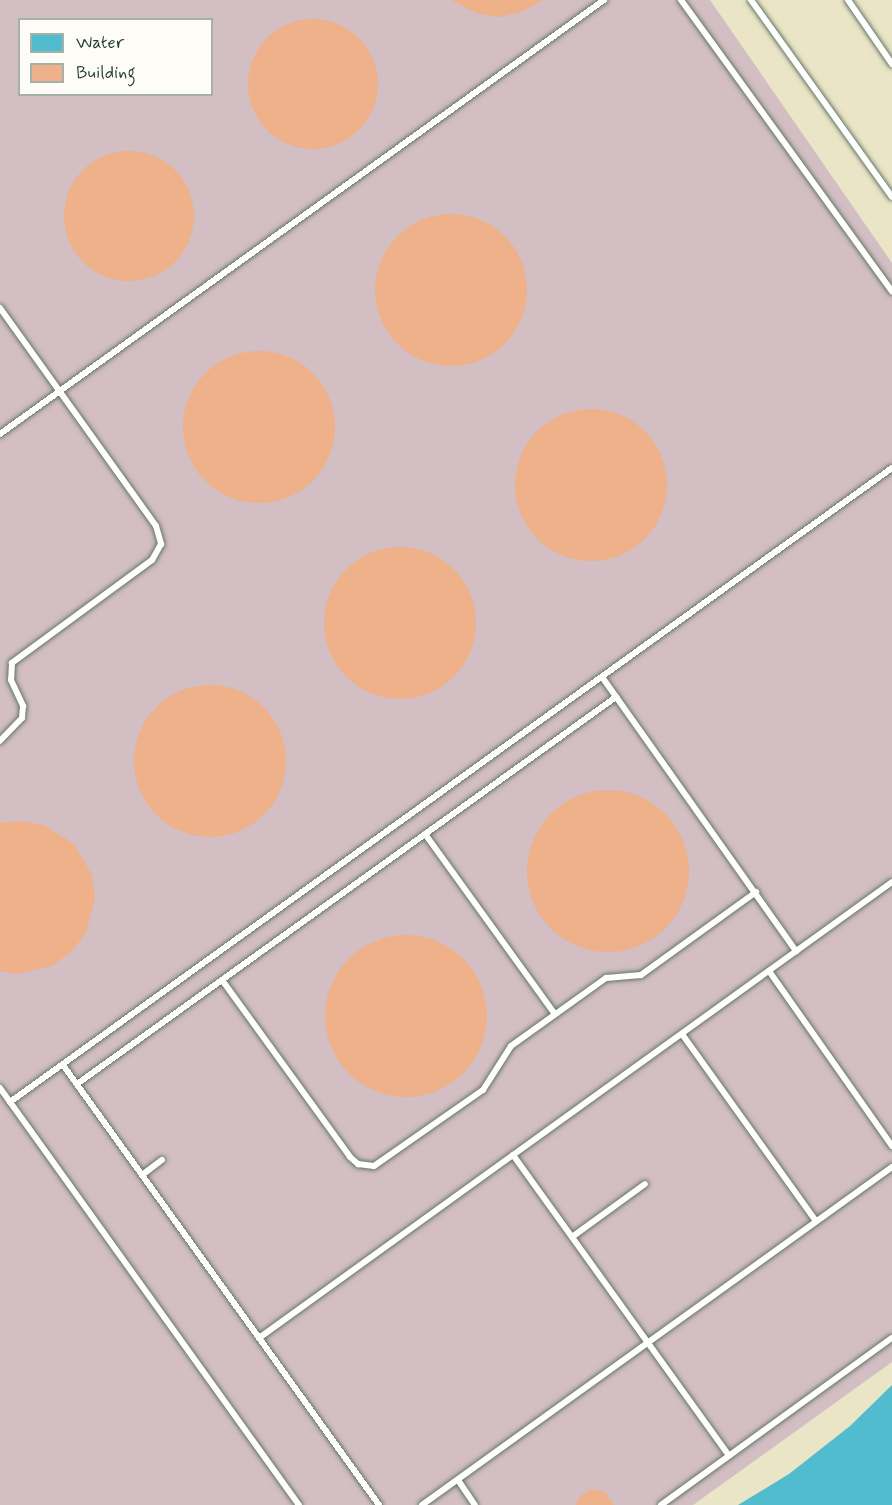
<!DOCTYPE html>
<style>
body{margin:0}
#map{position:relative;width:892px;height:1505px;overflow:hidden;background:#ebe5c7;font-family:Mynerve,sans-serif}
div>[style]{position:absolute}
.industrial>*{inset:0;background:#d2bec3}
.water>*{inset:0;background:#51bccd}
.building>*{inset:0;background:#eeb189}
.round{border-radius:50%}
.roads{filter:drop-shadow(0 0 2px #667867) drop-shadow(0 0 2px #667867)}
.lane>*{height:6px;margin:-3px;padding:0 3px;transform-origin:3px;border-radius:3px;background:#fff}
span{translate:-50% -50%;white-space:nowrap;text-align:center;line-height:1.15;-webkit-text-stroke:5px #fdfcf7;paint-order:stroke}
.legend{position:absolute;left:18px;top:18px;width:195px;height:78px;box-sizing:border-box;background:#fdfcf7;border:2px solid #a4b0a9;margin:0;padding:8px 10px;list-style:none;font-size:18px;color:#1f3d34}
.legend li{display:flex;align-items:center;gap:12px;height:30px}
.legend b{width:30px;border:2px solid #a4b0a9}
</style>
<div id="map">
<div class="industrial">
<i style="clip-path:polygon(evenodd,0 0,710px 0,892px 263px,892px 1362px,693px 1505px,0 1505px,0 0,20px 20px,212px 20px,212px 94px,20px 94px,20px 20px)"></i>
</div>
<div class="water">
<i style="clip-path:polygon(892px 1385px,892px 1505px,738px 1505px,789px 1474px,850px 1426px)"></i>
</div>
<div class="building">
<i style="clip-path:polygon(451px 0,543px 0,523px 11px,501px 17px,478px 14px)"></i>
<i class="round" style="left:248px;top:19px;width:130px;height:130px"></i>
<i class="round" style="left:64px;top:151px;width:130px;height:130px"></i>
<i class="round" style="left:375px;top:214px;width:152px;height:152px"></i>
<i class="round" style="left:183px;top:351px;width:152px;height:152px"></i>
<i class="round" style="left:515px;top:409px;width:152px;height:152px"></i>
<i class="round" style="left:324px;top:547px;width:152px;height:152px"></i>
<i class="round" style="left:134px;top:685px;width:152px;height:152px"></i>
<i class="round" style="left:527px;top:790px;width:162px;height:162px"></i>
<i style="clip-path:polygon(20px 821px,44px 825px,74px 844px,92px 875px,95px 898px,86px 933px,71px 952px,52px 966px,17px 974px,0 971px,0 823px)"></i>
<i class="round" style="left:325px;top:935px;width:162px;height:162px"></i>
<i style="clip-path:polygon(591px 1489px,605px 1492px,614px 1505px,576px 1505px,579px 1497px)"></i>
</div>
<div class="roads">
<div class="lane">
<i style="left:681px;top:0;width:360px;rotate:54.1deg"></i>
<i style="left:751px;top:0;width:242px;rotate:54.4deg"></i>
<i style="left:848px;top:0;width:78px;rotate:55.5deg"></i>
<i style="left:0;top:308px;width:268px;rotate:54.4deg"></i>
<i style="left:156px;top:526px;width:19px;rotate:74deg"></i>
<i style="left:161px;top:544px;width:18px;rotate:119deg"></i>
<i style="left:152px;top:560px;width:174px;rotate:143.7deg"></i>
<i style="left:12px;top:663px;width:17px;rotate:93deg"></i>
<i style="left:11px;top:680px;width:29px;rotate:65deg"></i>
<i style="left:23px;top:706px;width:12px;rotate:95deg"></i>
<i style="left:22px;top:718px;width:32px;rotate:134deg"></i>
<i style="left:0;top:434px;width:744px;rotate:-35.7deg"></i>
<i style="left:602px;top:677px;width:336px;rotate:54.7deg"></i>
<i style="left:425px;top:834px;width:222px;rotate:54.2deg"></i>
<i style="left:769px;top:971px;width:214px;rotate:54.9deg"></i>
<i style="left:222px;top:980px;width:218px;rotate:54.1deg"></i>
<i style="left:350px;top:1157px;width:11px;rotate:41deg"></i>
<i style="left:358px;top:1164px;width:16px;rotate:7deg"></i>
<i style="left:374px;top:1166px;width:133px;rotate:-34.9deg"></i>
<i style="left:483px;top:1090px;width:52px;rotate:-57.5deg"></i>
<i style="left:511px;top:1046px;width:117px;rotate:-35.6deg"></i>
<i style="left:606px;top:978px;width:35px;rotate:-5deg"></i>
<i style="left:641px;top:975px;width:142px;rotate:-35.8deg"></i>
<i style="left:682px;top:1034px;width:230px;rotate:54.4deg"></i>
<i style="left:63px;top:1065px;width:542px;rotate:54.31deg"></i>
<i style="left:77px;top:1084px;width:664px;rotate:-35.68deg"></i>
<i style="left:0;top:1088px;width:513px;rotate:54.36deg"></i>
<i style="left:10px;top:1102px;width:1086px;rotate:-35.71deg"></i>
<i style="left:513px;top:1155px;width:370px;rotate:54.3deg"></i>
<i style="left:142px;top:1175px;width:25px;rotate:-37deg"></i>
<i style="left:572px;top:1237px;width:90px;rotate:-36deg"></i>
<i style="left:259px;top:1338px;width:780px;rotate:-35.77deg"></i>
<i style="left:458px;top:1480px;width:30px;rotate:56deg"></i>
<i style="left:422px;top:1505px;width:579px;rotate:-35.72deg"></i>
<i style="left:661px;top:1505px;width:285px;rotate:-35.9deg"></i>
</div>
</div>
<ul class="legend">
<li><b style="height:16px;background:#51bccd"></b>Water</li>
<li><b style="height:16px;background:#eeb189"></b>Building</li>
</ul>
</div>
